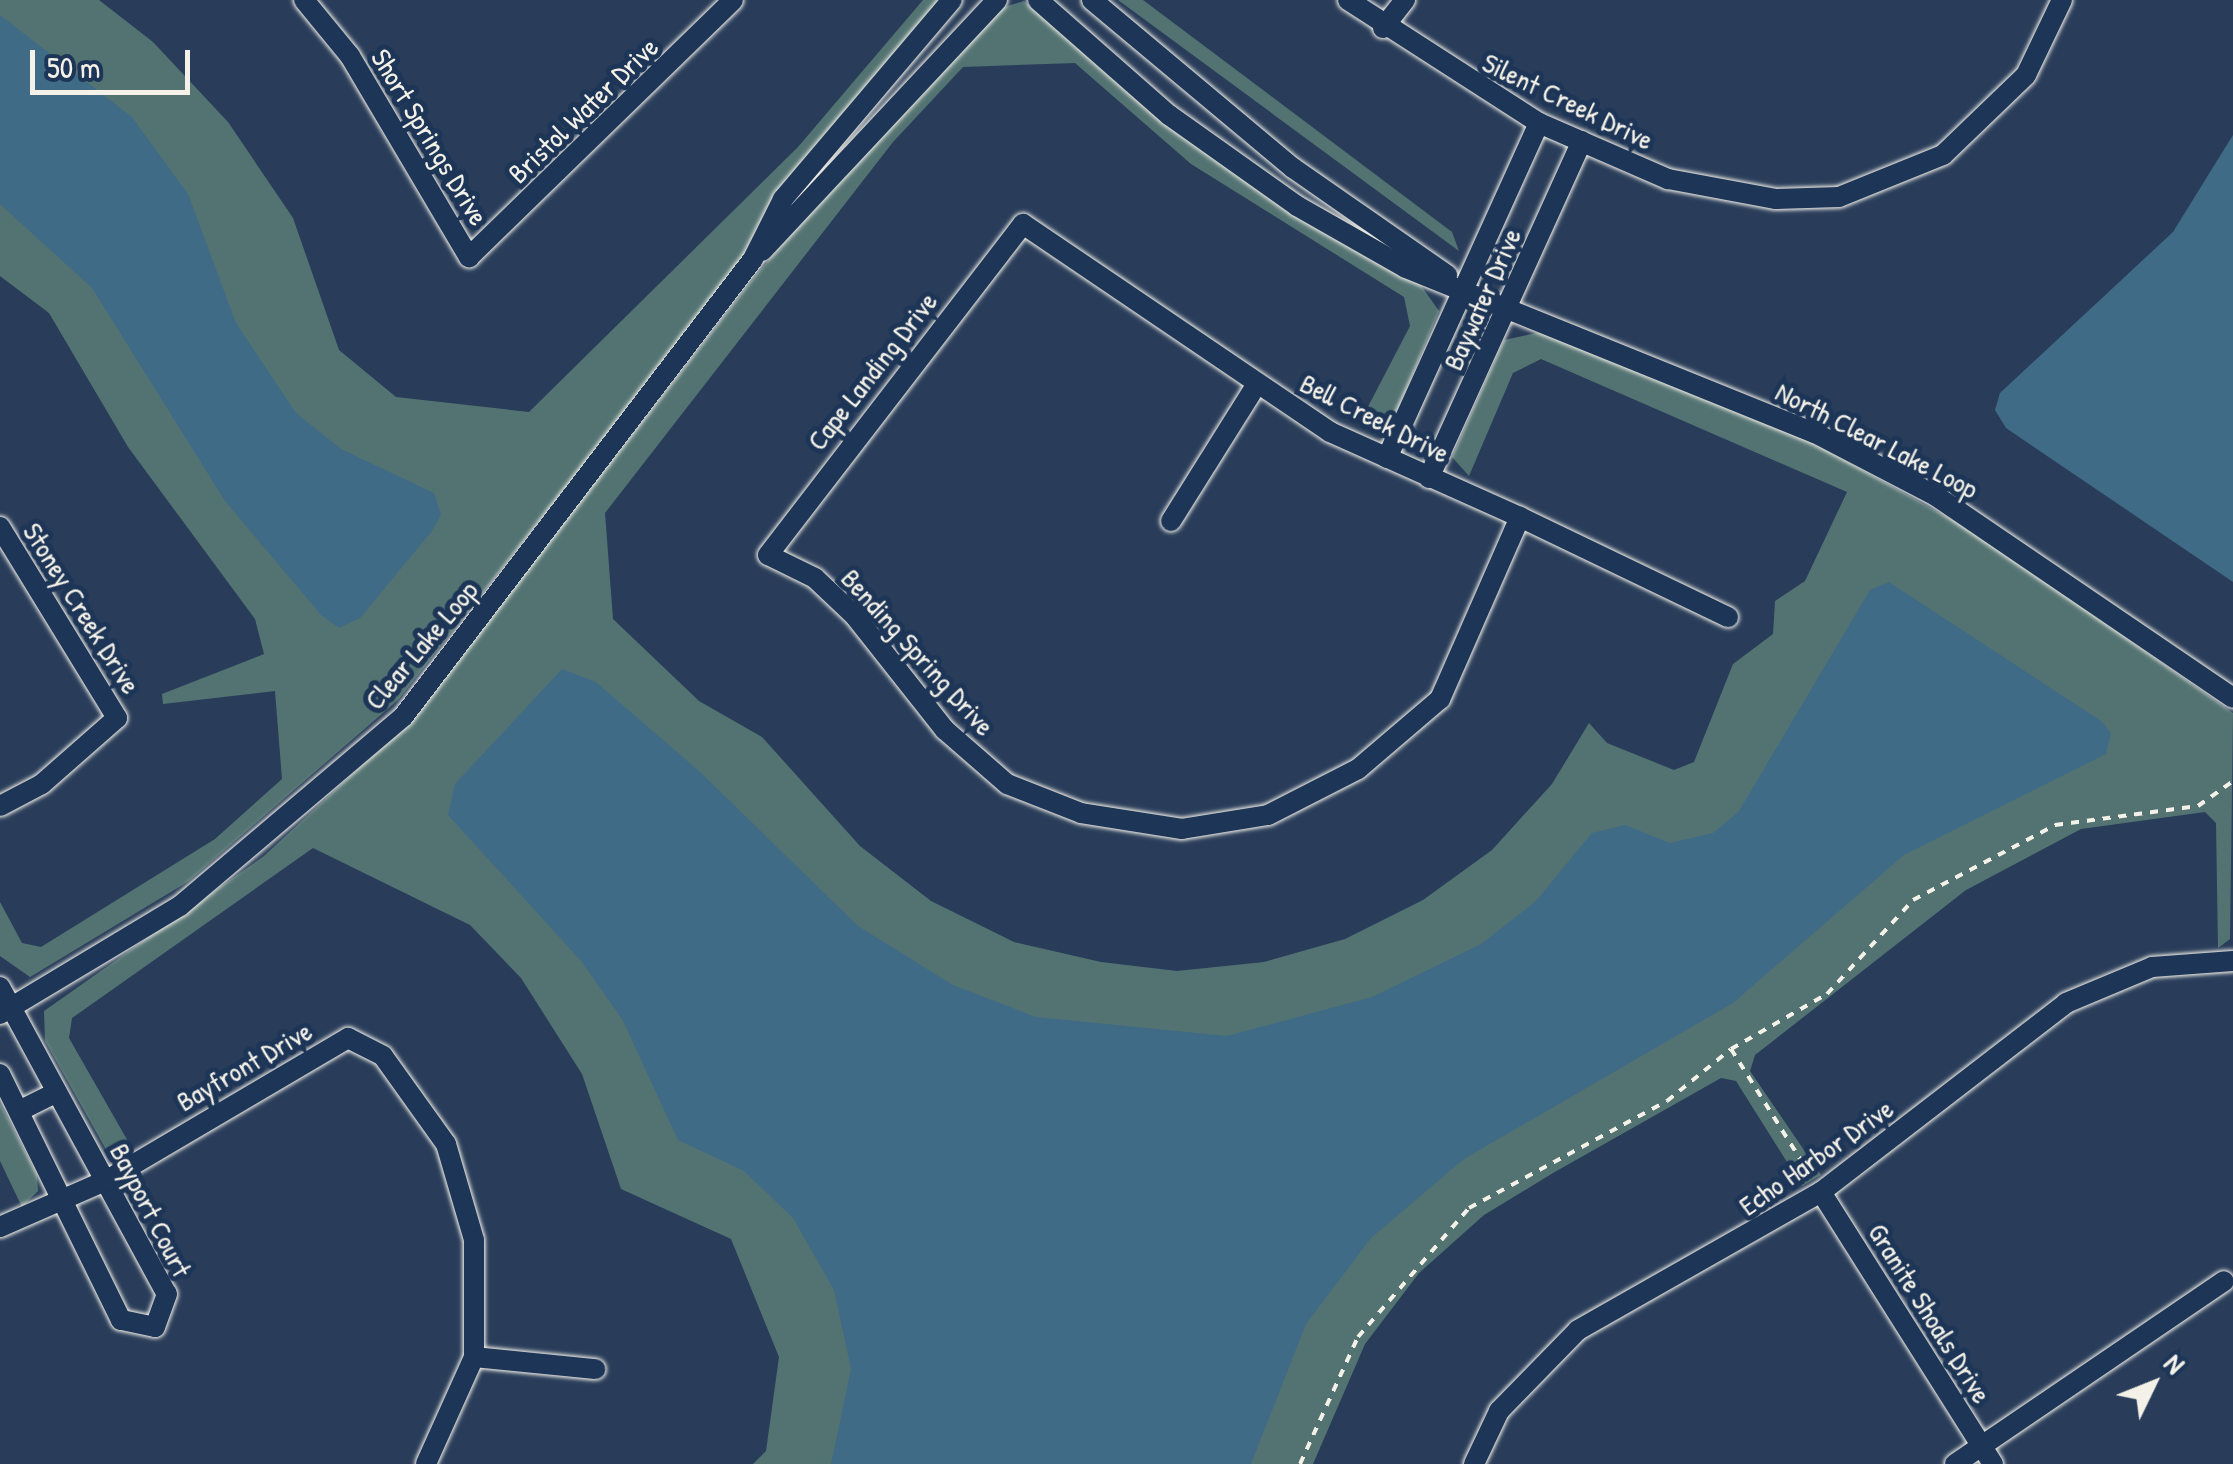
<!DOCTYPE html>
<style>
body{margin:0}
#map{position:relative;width:2233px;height:1464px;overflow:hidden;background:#293d5a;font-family:"Patrick Hand",sans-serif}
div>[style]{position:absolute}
.green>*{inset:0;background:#537373}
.water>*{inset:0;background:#406b86}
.path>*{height:4px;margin-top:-2px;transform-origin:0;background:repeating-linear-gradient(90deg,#f4f1e8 0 8px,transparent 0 16px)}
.roads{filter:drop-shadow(0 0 2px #f4f1e8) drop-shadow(0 0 2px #f4f1e8)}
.minor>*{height:20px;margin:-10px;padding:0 10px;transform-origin:10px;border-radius:10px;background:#1d3557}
span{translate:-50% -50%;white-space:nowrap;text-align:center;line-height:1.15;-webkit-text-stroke:10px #1d3557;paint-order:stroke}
.street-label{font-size:28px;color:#f4f1e8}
.north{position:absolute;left:2103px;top:1334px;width:100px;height:100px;-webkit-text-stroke:8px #1d3557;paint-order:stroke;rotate:47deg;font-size:28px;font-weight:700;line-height:40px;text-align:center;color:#f4f1e8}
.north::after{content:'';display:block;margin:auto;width:35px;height:45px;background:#f4f1e8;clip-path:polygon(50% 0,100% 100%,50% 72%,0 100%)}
.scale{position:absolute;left:30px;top:50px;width:160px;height:45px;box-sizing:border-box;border:5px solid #f4f1e8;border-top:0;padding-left:12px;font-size:30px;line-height:35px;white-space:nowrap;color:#f4f1e8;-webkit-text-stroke:8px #1d3557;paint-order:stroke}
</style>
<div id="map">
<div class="green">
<i style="clip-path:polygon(0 0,99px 0,153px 42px,228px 122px,293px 218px,339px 350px,396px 397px,529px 412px,798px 147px,923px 0,950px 0,399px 699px,189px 881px,30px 977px,0 956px,0 902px,22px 943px,41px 947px,215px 839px,282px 779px,275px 691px,163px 704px,162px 694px,264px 654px,255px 619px,128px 447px,49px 313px,0 276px)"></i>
<i style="clip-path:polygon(1118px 0,1143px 0,1452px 232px,1459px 251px)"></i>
<i style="clip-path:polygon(1024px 1px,1138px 98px,1415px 277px,1439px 311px,1395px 416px,1373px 428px,1359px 424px,1410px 326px,1404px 297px,1191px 164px,1075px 63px,963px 67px,893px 142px,605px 513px,613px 619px,699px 701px,762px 737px,860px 846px,931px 901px,1014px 942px,1101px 962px,1177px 971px,1264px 962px,1345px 939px,1423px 900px,1492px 850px,1552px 784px,1589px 723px,1607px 743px,1674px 770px,1694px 762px,1733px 664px,1773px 634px,1775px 601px,1805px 581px,1847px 492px,1541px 359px,1513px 373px,1469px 476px,1452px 457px,1504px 340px,1541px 332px,1804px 438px,1976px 533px,2233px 713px,2230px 939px,2218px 948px,2216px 823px,2205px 812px,2081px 829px,1966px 890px,1755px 1055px,1750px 1071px,1821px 1175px,1802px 1186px,1736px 1081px,1721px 1078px,1553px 1173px,1484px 1215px,1419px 1273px,1365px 1344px,1313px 1464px,753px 1464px,766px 1451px,779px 1357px,731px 1239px,621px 1189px,582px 1074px,521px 978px,470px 925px,313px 848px,72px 1018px,69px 1038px,133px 1150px,108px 1153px,45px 1041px,44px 1011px,264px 856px,360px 767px,436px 688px,756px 275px,922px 83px,1001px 8px)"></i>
<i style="clip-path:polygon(0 1103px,37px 1175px,38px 1191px,22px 1207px,0 1161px)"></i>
</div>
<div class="water">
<i style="clip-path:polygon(0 15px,132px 117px,188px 194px,236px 323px,296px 413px,341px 449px,434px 493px,441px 515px,432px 531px,360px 618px,339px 628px,321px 615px,225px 501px,92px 288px,0 204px)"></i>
<i style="clip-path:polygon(2233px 135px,2233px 582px,2006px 428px,1995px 410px,2000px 393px,2173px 232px)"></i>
<i style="clip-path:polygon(1889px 582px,2101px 721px,2111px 733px,2106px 754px,1904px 855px,1733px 1003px,1464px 1159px,1371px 1238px,1306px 1324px,1251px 1464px,831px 1464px,851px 1369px,834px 1290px,793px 1218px,744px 1171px,678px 1140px,622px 1019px,581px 961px,448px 815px,455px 784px,562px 669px,596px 682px,699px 771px,858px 926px,953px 985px,1036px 1017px,1227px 1036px,1372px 997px,1481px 944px,1535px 902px,1592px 833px,1625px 825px,1670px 843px,1713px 833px,1739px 811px,1870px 590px)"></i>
</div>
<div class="path">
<i style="left:1731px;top:1049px;width:150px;rotate:57.8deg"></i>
<i style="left:1300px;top:1464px;width:140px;rotate:-65.5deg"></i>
<i style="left:1358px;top:1337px;width:170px;rotate:-49.3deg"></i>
<i style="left:1469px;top:1208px;width:225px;rotate:-28.4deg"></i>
<i style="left:1667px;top:1101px;width:82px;rotate:-39.1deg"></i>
<i style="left:1731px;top:1049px;width:111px;rotate:-29.8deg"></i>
<i style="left:1827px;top:994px;width:127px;rotate:-47.5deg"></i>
<i style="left:1913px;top:900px;width:161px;rotate:-27.8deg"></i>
<i style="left:2055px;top:825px;width:144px;rotate:-7.6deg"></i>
<i style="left:2198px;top:806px;width:43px;rotate:-35.5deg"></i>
</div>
<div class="roads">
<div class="minor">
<i style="left:304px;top:0;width:72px;rotate:50.6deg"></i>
<i style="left:350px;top:56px;width:234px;rotate:59.4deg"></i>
<i style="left:469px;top:257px;width:368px;rotate:-44.2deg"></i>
<i style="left:1038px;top:0;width:174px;rotate:41.3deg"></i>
<i style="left:1169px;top:115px;width:157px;rotate:35.4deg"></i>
<i style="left:1297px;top:206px;width:125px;rotate:29.6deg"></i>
<i style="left:1406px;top:268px;width:441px;rotate:22deg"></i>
<i style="left:1815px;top:433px;width:136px;rotate:27.5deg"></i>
<i style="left:1936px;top:496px;width:359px;rotate:34.2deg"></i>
<i style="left:1092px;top:0;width:262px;rotate:39.9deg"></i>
<i style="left:1293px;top:168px;width:188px;rotate:34.8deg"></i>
<i style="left:1348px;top:0;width:227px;rotate:32.8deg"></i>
<i style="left:1539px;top:123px;width:141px;rotate:23.5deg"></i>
<i style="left:1668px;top:179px;width:110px;rotate:10.5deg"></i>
<i style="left:1776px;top:199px;width:63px;rotate:-1.8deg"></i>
<i style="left:1839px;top:197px;width:112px;rotate:-22deg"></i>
<i style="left:1943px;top:155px;width:115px;rotate:-43.9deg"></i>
<i style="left:2026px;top:75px;width:83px;rotate:-64.4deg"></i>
<i style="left:1383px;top:28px;width:36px;rotate:-52deg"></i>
<i style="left:762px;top:251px;width:344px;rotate:-46.9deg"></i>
<i style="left:1387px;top:458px;width:368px;rotate:-65.6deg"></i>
<i style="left:1429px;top:478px;width:370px;rotate:-65.6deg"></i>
<i style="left:1520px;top:517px;width:199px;rotate:113.7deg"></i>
<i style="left:1440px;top:699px;width:108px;rotate:139.5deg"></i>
<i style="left:1358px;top:769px;width:101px;rotate:152.9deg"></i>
<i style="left:1268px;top:815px;width:87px;rotate:170.8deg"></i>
<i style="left:1182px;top:829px;width:102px;rotate:-171deg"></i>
<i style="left:1081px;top:813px;width:79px;rotate:-158.6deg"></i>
<i style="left:1007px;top:784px;width:82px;rotate:-138.9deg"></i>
<i style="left:945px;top:730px;width:145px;rotate:-128.3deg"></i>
<i style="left:855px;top:616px;width:55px;rotate:-136.5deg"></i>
<i style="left:815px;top:578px;width:52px;rotate:-153.9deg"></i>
<i style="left:768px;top:555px;width:418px;rotate:-52.4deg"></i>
<i style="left:1023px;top:224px;width:371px;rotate:34.1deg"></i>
<i style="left:1330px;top:432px;width:208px;rotate:24.1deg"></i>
<i style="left:1520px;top:517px;width:231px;rotate:25.7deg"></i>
<i style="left:1171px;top:521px;width:158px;rotate:-57.9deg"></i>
<i style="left:0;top:527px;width:224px;rotate:58.5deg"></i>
<i style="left:117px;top:718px;width:100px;rotate:138.7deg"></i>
<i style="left:42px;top:784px;width:47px;rotate:152.4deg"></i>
<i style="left:0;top:987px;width:349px;rotate:61.5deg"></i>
<i style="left:167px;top:1294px;width:35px;rotate:110deg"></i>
<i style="left:155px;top:1327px;width:35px;rotate:-168deg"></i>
<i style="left:121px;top:1320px;width:274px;rotate:-116.2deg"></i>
<i style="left:0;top:1014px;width:210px;rotate:-31deg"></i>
<i style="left:180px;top:906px;width:292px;rotate:-40.3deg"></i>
<i style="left:403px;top:717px;width:576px;rotate:-52.61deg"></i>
<i style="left:753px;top:259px;width:67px;rotate:-63.4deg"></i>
<i style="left:783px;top:199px;width:261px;rotate:-49.7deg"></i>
<i style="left:19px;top:1111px;width:42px;rotate:-26.6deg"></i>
<i style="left:1821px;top:1192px;width:322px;rotate:57.7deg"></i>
<i style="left:0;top:1227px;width:117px;rotate:-23.7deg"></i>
<i style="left:107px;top:1180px;width:280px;rotate:-30.5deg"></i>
<i style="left:348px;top:1038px;width:39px;rotate:27deg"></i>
<i style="left:383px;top:1056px;width:108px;rotate:54.4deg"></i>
<i style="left:446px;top:1144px;width:100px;rotate:73.7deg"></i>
<i style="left:474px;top:1240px;width:117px;rotate:90deg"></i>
<i style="left:474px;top:1357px;width:117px;rotate:114.2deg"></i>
<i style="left:474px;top:1357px;width:122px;rotate:5.7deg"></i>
<i style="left:1474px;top:1464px;width:59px;rotate:-64.7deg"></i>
<i style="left:1499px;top:1411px;width:113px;rotate:-45.7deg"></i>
<i style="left:1578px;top:1330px;width:279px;rotate:-29.6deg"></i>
<i style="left:1821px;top:1192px;width:309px;rotate:-37.6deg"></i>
<i style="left:2066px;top:1003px;width:93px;rotate:-22.7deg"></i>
<i style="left:2152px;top:967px;width:81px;rotate:-4.2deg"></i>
<i style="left:1955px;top:1464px;width:325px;rotate:-34.2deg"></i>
</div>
</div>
<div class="street-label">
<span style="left:1568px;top:101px;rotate:26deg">Silent Creek Drive</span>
<span style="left:583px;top:110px;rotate:-44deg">Bristol Water Drive</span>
<span style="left:430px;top:137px;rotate:59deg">Short Springs Drive</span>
<span style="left:1482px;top:299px;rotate:-66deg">Baywater Drive</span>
<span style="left:872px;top:371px;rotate:-52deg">Cape Landing Drive</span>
<span style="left:1375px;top:418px;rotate:27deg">Bell Creek Drive</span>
<span style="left:1877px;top:440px;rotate:27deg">North Clear Lake Loop</span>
<span style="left:82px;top:608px;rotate:58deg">Stoney Creek Drive</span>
<span style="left:421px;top:645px;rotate:-50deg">Clear Lake Loop</span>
<span style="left:918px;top:652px;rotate:48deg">Bending Spring Drive</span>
<span style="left:244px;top:1066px;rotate:-30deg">Bayfront Drive</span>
<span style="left:1816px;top:1157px;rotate:-35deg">Echo Harbor Drive</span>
<span style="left:151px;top:1210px;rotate:63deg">Bayport Court</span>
<span style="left:1930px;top:1313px;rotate:58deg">Granite Shoals Drive</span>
</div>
<div class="north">N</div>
<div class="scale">50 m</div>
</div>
